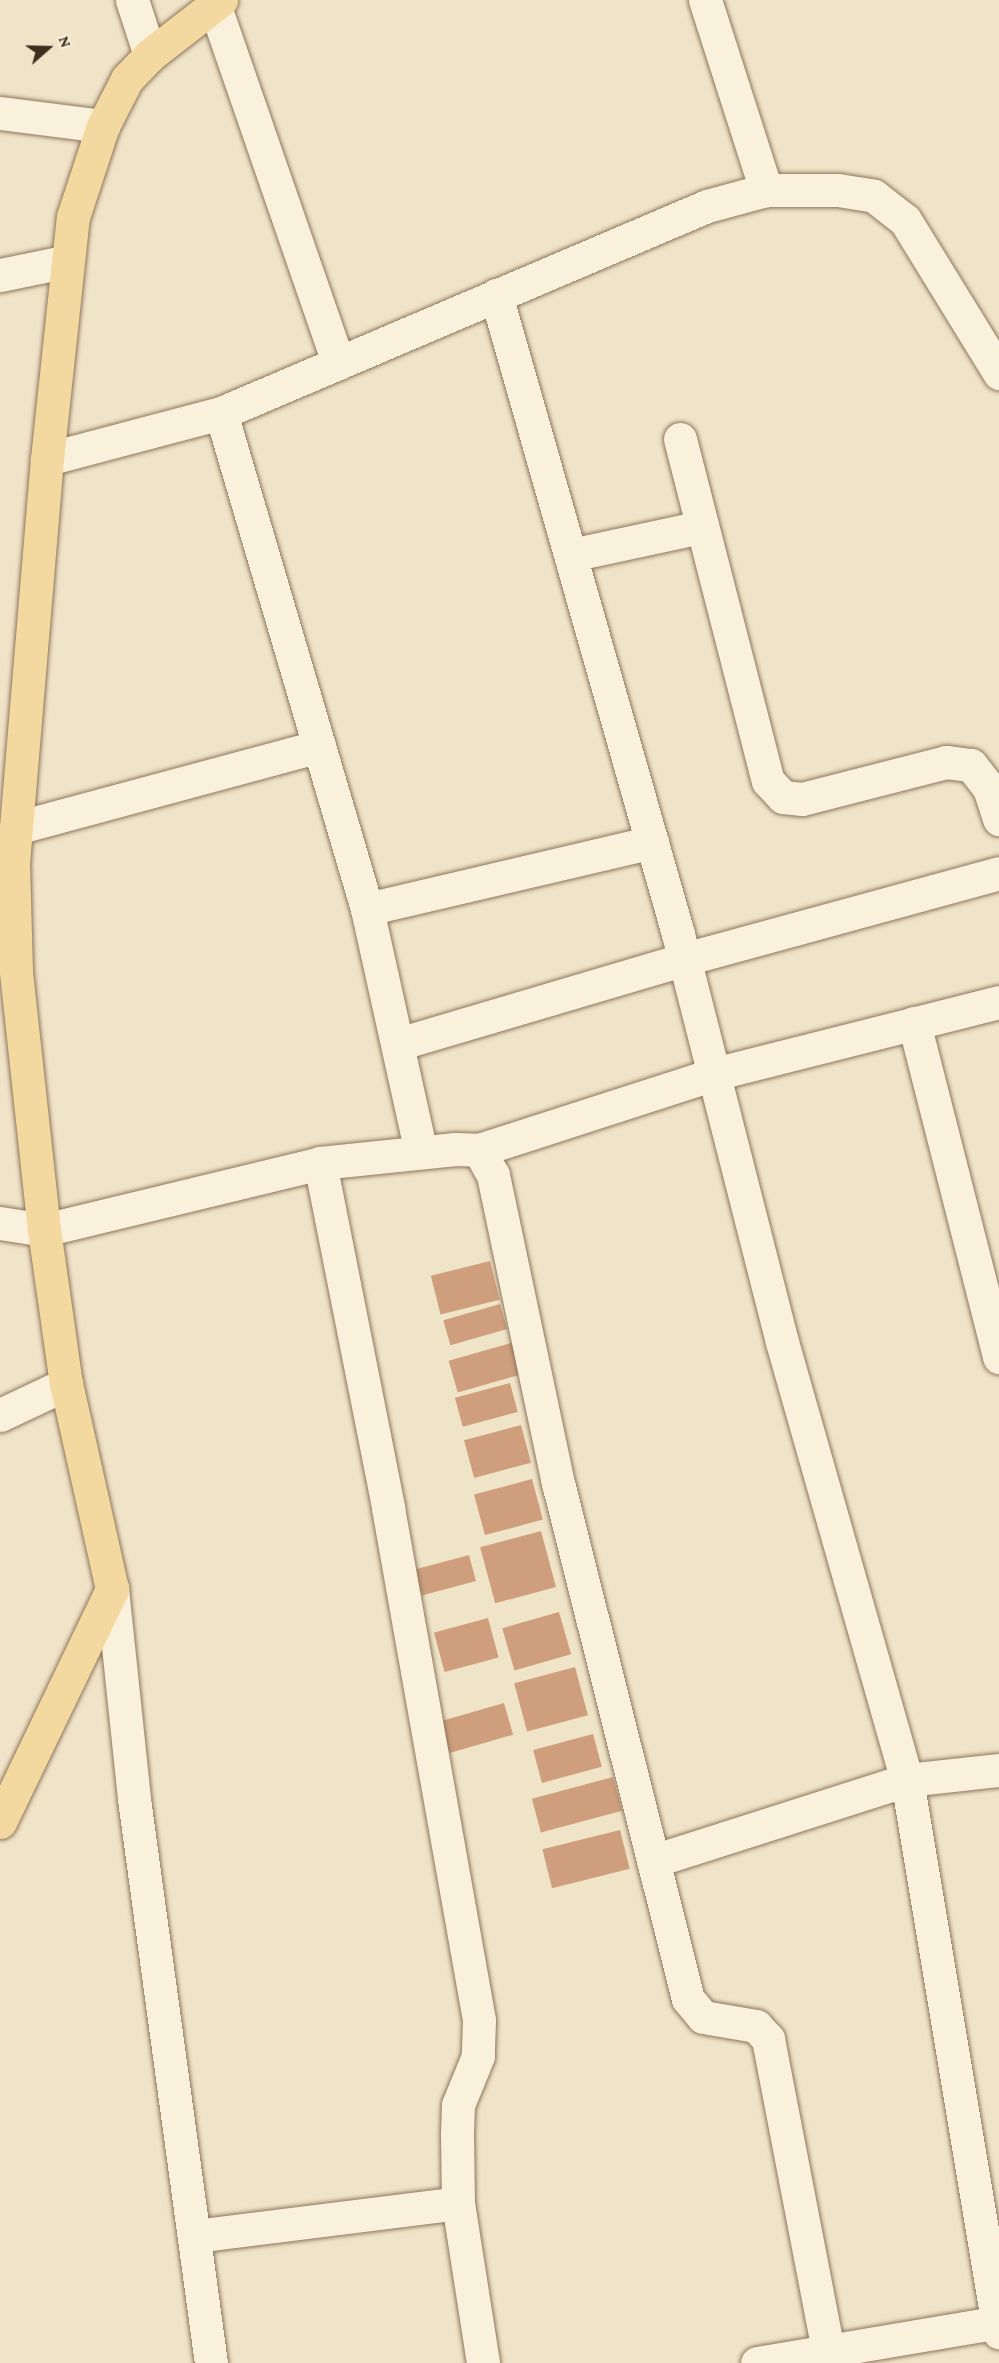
<!DOCTYPE html>
<style>
body{margin:0}
#map{position:relative;width:999px;height:2363px;overflow:hidden;background:#f0e4c8;font-family:"Crimson Pro",serif}
div>[style]{position:absolute}
.building>*{inset:0;background:#cf9f7d;transform-origin:0 0}
.roads{filter:drop-shadow(0 0 2px #8d765c) drop-shadow(0 0 2px #8d765c)}
.minor>*{height:33px;margin:-16.5px;padding:0 16.5px;transform-origin:16.5px;border-radius:16.5px;background:#faf1dc}
.major>*{height:33px;margin:-16.5px;padding:0 16.5px;transform-origin:16.5px;border-radius:16.5px;background:#f3d9a0}
span{translate:-50% -50%;white-space:nowrap;text-align:center;line-height:1.15;-webkit-text-stroke:6px #f7eed8;paint-order:stroke}
.north{position:absolute;left:18px;top:18px;width:60px;height:60px;-webkit-text-stroke:4px #f7eed8;paint-order:stroke;rotate:70deg;font-size:16px;font-weight:700;line-height:24px;text-align:center;color:#3d2e20}
.north::after{content:'';display:block;margin:auto;width:21px;height:27px;background:#3d2e20;clip-path:polygon(50% 0,100% 100%,50% 72%,0 100%)}
</style>
<div id="map">
<div class="building">
<i style="left:490px;top:1261px;width:40px;height:61px;rotate:76deg"></i>
<i style="left:500px;top:1304px;width:26px;height:59px;rotate:74deg"></i>
<i style="left:514px;top:1342px;width:33px;height:68px;rotate:74deg"></i>
<i style="left:510px;top:1383px;width:30px;height:57px;rotate:75deg"></i>
<i style="left:521px;top:1425px;width:39px;height:59px;rotate:75deg"></i>
<i style="left:532px;top:1479px;width:42px;height:60px;rotate:75deg"></i>
<i style="left:541px;top:1531px;width:58px;height:63px;rotate:75deg"></i>
<i style="left:469px;top:1555px;width:27px;height:56px;rotate:75deg"></i>
<i style="left:559px;top:1612px;width:44px;height:59px;rotate:74deg"></i>
<i style="left:488px;top:1618px;width:41px;height:56px;rotate:75deg"></i>
<i style="left:575px;top:1667px;width:50px;height:63px;rotate:75deg"></i>
<i style="left:504px;top:1703px;width:33px;height:66px;rotate:74deg"></i>
<i style="left:593px;top:1734px;width:34px;height:62px;rotate:75deg"></i>
<i style="left:613px;top:1777px;width:35px;height:84px;rotate:75deg"></i>
<i style="left:620px;top:1830px;width:40px;height:80px;rotate:76deg"></i>
</div>
<div class="roads">
<div class="minor">
<i style="left:132px;top:0;width:58px;rotate:71.9deg"></i>
<i style="left:705px;top:0;width:200px;rotate:72.2deg"></i>
<i style="left:215px;top:7px;width:377px;rotate:70.9deg"></i>
<i style="left:0;top:113px;width:104px;rotate:7.2deg"></i>
<i style="left:0;top:275px;width:69px;rotate:-11.6deg"></i>
<i style="left:496px;top:295px;width:664px;rotate:74.1deg"></i>
<i style="left:678px;top:934px;width:421px;rotate:75.7deg"></i>
<i style="left:782px;top:1342px;width:455px;rotate:74.1deg"></i>
<i style="left:907px;top:1780px;width:560px;rotate:80.54deg"></i>
<i style="left:221px;top:413px;width:517px;rotate:73.6deg"></i>
<i style="left:367px;top:909px;width:249px;rotate:77.5deg"></i>
<i style="left:680px;top:439px;width:353px;rotate:75.6deg"></i>
<i style="left:768px;top:781px;width:22px;rotate:47deg"></i>
<i style="left:783px;top:797px;width:19px;rotate:6deg"></i>
<i style="left:802px;top:799px;width:149px;rotate:-14.4deg"></i>
<i style="left:946px;top:762px;width:25px;rotate:7deg"></i>
<i style="left:971px;top:765px;width:29px;rotate:52deg"></i>
<i style="left:989px;top:788px;width:33px;rotate:72deg"></i>
<i style="left:47px;top:459px;width:180px;rotate:-14.8deg"></i>
<i style="left:221px;top:413px;width:528px;rotate:-23.07deg"></i>
<i style="left:707px;top:206px;width:61px;rotate:-15.2deg"></i>
<i style="left:766px;top:190px;width:72px"></i>
<i style="left:838px;top:190px;width:36px;rotate:9deg"></i>
<i style="left:874px;top:196px;width:39px;rotate:38deg"></i>
<i style="left:905px;top:220px;width:180px;rotate:58.4deg"></i>
<i style="left:571px;top:555px;width:134px;rotate:-12.1deg"></i>
<i style="left:16px;top:828px;width:314px;rotate:-15.1deg"></i>
<i style="left:367px;top:909px;width:293px;rotate:-13.2deg"></i>
<i style="left:914px;top:1023px;width:345px;rotate:75.7deg"></i>
<i style="left:398px;top:1044px;width:299px;rotate:-16.5deg"></i>
<i style="left:685px;top:959px;width:326px;rotate:-15.3deg"></i>
<i style="left:479px;top:1150px;width:247px;rotate:-17.9deg"></i>
<i style="left:714px;top:1074px;width:294px;rotate:-14.2deg"></i>
<i style="left:320px;top:1163px;width:352px;rotate:78.8deg"></i>
<i style="left:388px;top:1508px;width:520px;rotate:79.92deg"></i>
<i style="left:479px;top:2020px;width:36px;rotate:92deg"></i>
<i style="left:478px;top:2056px;width:53px;rotate:112.2deg"></i>
<i style="left:458px;top:2105px;width:28px;rotate:92deg"></i>
<i style="left:457px;top:2133px;width:70px;rotate:89.2deg"></i>
<i style="left:458px;top:2203px;width:162px;rotate:81.1deg"></i>
<i style="left:0;top:1223px;width:45px;rotate:9deg"></i>
<i style="left:44px;top:1230px;width:284px;rotate:-13.6deg"></i>
<i style="left:320px;top:1163px;width:136px;rotate:-5.9deg"></i>
<i style="left:455px;top:1149px;width:24px;rotate:2deg"></i>
<i style="left:479px;top:1150px;width:29px;rotate:61deg"></i>
<i style="left:493px;top:1175px;width:315px;rotate:78.1deg"></i>
<i style="left:558px;top:1483px;width:532px;rotate:75.86deg"></i>
<i style="left:688px;top:1999px;width:23px;rotate:50deg"></i>
<i style="left:703px;top:2017px;width:54px;rotate:9.6deg"></i>
<i style="left:756px;top:2026px;width:18px;rotate:47deg"></i>
<i style="left:768px;top:2039px;width:317px;rotate:79.1deg"></i>
<i style="left:0;top:1415px;width:73px;rotate:-25.2deg"></i>
<i style="left:112px;top:1589px;width:211px;rotate:84deg"></i>
<i style="left:134px;top:1799px;width:569px;rotate:82.23deg"></i>
<i style="left:653px;top:1861px;width:267px;rotate:-17.7deg"></i>
<i style="left:907px;top:1780px;width:93px;rotate:-6.2deg"></i>
<i style="left:194px;top:2236px;width:266px;rotate:-7.1deg"></i>
<i style="left:757px;top:2363px;width:245px;rotate:-9.6deg"></i>
</div>
<div class="major">
<i style="left:0;top:1822px;width:259px;rotate:-64.3deg"></i>
<i style="left:112px;top:1589px;width:210px;rotate:-102.6deg"></i>
<i style="left:66px;top:1384px;width:156px;rotate:-98.1deg"></i>
<i style="left:44px;top:1230px;width:261px;rotate:-96.2deg"></i>
<i style="left:16px;top:971px;width:108px;rotate:-91.6deg"></i>
<i style="left:13px;top:863px;width:405px;rotate:-85.2deg"></i>
<i style="left:47px;top:459px;width:243px;rotate:-83.9deg"></i>
<i style="left:73px;top:217px;width:96px;rotate:-71.8deg"></i>
<i style="left:103px;top:126px;width:53px;rotate:-62.9deg"></i>
<i style="left:127px;top:79px;width:33px;rotate:-46deg"></i>
<i style="left:150px;top:55px;width:90px;rotate:-37.8deg"></i>
</div>
</div>
<div class="north">N</div>
</div>
